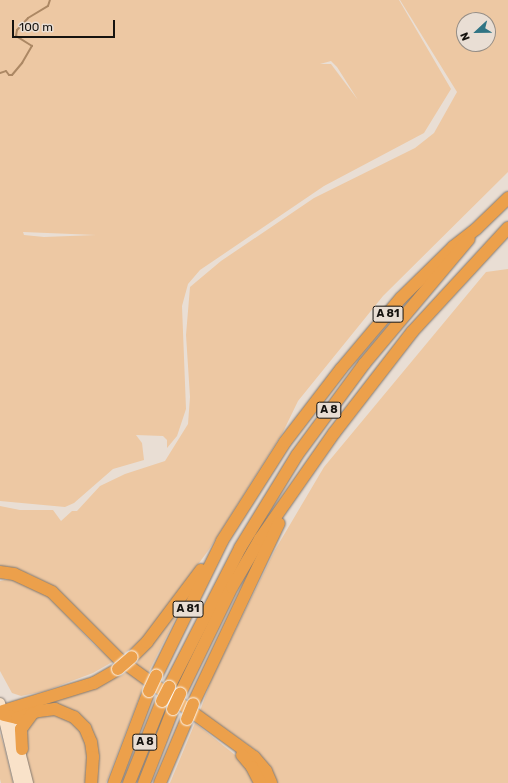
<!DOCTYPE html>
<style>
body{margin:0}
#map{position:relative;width:508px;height:783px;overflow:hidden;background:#e9ded4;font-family:Rubik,sans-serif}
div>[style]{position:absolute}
.green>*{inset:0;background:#edc8a3}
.stream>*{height:2px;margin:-1px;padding:0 1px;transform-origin:1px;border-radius:1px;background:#ac8864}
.roads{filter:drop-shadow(0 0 1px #82786f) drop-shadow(0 0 1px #82786f)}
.secondary>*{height:10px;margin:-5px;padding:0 5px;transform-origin:5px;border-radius:5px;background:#f9e2c9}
.motorway>*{height:12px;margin:-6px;padding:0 6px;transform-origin:6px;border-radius:6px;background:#eca04b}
.bridges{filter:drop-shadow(0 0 1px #fff) drop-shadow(0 0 1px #fff)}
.motorway-bridge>*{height:12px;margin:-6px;padding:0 6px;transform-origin:6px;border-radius:6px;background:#eca04b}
span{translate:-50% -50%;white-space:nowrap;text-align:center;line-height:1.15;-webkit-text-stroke:3.5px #e9ded4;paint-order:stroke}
.shield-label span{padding:1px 3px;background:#e9ded4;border:1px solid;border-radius:3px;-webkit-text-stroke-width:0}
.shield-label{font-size:11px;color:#16130f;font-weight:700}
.north{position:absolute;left:456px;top:12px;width:40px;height:40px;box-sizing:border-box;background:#e9ded4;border:1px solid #958d85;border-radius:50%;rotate:248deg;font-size:11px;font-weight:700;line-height:16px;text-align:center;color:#16130f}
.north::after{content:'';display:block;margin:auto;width:14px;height:18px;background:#307484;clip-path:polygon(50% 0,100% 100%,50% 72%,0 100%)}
.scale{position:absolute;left:12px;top:20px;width:103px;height:18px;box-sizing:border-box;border:2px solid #16130f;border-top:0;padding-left:5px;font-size:12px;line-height:14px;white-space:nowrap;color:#16130f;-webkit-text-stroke:3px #e9ded4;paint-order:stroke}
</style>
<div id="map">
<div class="green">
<i style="clip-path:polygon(evenodd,0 0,399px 0,451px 89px,424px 133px,324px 186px,200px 270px,188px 284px,182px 306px,186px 409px,177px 436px,167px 448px,167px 440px,163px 436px,136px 435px,142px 443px,144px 460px,113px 469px,74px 503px,65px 507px,0 501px,0 0,331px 61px,337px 67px,358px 100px,331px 64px,320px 64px,331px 61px,0 0,23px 232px,96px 235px,44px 237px,24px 235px,23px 232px)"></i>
<i style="clip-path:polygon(evenodd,400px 0,508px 0,508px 172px,383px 296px,298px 401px,283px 432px,208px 551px,141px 640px,123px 655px,48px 584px,30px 574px,0 567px,0 506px,20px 510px,53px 510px,61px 521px,72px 511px,77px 511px,100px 486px,125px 474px,165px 461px,188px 424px,190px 397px,186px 335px,190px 287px,221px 261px,314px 198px,415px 148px,434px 133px,457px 92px,400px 0,464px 20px,488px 20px,488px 44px,464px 44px,464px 20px)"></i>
<i style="clip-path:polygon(508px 269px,508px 783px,274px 783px,257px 751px,200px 711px,212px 678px,275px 550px,324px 467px,486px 272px)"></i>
<i style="clip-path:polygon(5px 580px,14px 580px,45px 592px,93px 644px,114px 661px,93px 673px,45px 691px,21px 696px,12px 693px,0 671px,0 581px)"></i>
<i style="clip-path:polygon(180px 607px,181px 608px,148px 673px,134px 663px)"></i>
<i style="clip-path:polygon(125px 670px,144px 685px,106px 783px,95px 783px,94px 742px,52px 706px,50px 701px)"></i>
<i style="clip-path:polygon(45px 713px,73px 720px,87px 741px,88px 783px,31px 783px,24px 747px,28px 723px)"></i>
<i style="clip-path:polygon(195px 723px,244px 762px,257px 783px,170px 783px)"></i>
<i style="clip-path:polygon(0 733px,4px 746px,13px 783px,1px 783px,0 779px)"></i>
</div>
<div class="stream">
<i style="left:0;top:73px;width:6px;rotate:-18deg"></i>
<i style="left:6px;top:71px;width:5px;rotate:53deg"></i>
<i style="left:9px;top:75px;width:3px"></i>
<i style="left:12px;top:75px;width:16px;rotate:-50deg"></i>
<i style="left:22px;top:63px;width:20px;rotate:-60deg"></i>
<i style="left:32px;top:46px;width:19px;rotate:-148deg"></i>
<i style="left:16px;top:36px;width:6px;rotate:-81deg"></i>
<i style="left:17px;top:30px;width:16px;rotate:-47deg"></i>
<i style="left:28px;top:18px;width:23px;rotate:-31deg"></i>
<i style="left:48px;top:6px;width:6px;rotate:-72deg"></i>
</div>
<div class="roads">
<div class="secondary">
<i style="left:0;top:703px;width:82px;rotate:76.6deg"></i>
<i style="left:4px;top:715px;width:16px;rotate:52deg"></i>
<i style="left:14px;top:728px;width:57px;rotate:75.7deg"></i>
</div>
<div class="motorway">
<i style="left:0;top:572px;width:14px;rotate:8deg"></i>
<i style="left:14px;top:574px;width:42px;rotate:25.3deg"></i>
<i style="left:52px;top:592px;width:95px;rotate:45deg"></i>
<i style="left:119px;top:659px;width:167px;rotate:36deg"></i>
<i style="left:254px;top:757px;width:18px;rotate:49deg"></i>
<i style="left:266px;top:771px;width:13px;rotate:67deg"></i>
<i style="left:132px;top:657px;width:21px;rotate:-45deg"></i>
<i style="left:147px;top:642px;width:90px;rotate:-53.1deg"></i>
<i style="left:156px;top:676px;width:150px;rotate:-63.9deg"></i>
<i style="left:222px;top:541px;width:117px;rotate:-57.5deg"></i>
<i style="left:285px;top:442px;width:92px;rotate:-52.5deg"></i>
<i style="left:341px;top:369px;width:93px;rotate:-49.8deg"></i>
<i style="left:401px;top:298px;width:73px;rotate:-44.4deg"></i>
<i style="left:453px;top:247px;width:29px;rotate:-38deg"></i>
<i style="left:476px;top:229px;width:45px;rotate:-44.1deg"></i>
<i style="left:169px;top:687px;width:156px;rotate:-62.9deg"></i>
<i style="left:240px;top:548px;width:109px;rotate:-58.5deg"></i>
<i style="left:297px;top:455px;width:113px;rotate:-53.6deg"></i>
<i style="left:364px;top:364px;width:163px;rotate:-50deg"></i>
<i style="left:180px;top:694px;width:119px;rotate:-64.1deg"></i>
<i style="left:232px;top:587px;width:56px;rotate:-59.7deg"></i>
<i style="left:260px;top:539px;width:129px;rotate:-55.1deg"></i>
<i style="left:334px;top:433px;width:128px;rotate:-52.3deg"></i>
<i style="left:412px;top:332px;width:142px;rotate:-47.3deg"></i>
<i style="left:193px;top:704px;width:200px;rotate:-64.6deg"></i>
<i style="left:3px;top:711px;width:95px;rotate:-17.1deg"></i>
<i style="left:94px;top:683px;width:28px;rotate:-30deg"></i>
<i style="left:4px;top:715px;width:13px;rotate:13deg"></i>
<i style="left:17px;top:718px;width:23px;rotate:-18deg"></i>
<i style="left:39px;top:711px;width:16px;rotate:-7deg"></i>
<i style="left:55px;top:709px;width:21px;rotate:23deg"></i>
<i style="left:74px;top:717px;width:16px;rotate:45deg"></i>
<i style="left:85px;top:728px;width:15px;rotate:67deg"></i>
<i style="left:91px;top:742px;width:15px;rotate:82deg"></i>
<i style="left:93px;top:757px;width:26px;rotate:94deg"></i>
<i style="left:22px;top:749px;width:20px;rotate:-93deg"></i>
<i style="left:21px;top:729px;width:19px;rotate:-54deg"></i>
<i style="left:242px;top:755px;width:16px;rotate:50deg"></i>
<i style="left:252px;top:767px;width:18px;rotate:63deg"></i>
<i style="left:114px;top:783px;width:98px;rotate:-69.2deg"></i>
<i style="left:129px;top:783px;width:88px;rotate:-68.1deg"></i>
<i style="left:144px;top:783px;width:79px;rotate:-68.6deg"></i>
<i style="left:160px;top:783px;width:69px;rotate:-67.1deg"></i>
</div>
</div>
<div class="bridges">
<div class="motorway-bridge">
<i style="left:118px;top:669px;width:18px;rotate:-41deg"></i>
<i style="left:149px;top:691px;width:17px;rotate:-65deg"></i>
<i style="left:162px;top:701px;width:16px;rotate:-63deg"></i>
<i style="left:173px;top:709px;width:17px;rotate:-65deg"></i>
<i style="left:187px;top:719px;width:16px;rotate:-68deg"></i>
</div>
</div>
<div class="shield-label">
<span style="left:388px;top:314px">A 81</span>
<span style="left:329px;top:410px">A 8</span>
<span style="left:188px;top:609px">A 81</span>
<span style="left:145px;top:742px">A 8</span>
</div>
<div class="north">N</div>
<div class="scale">100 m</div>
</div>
